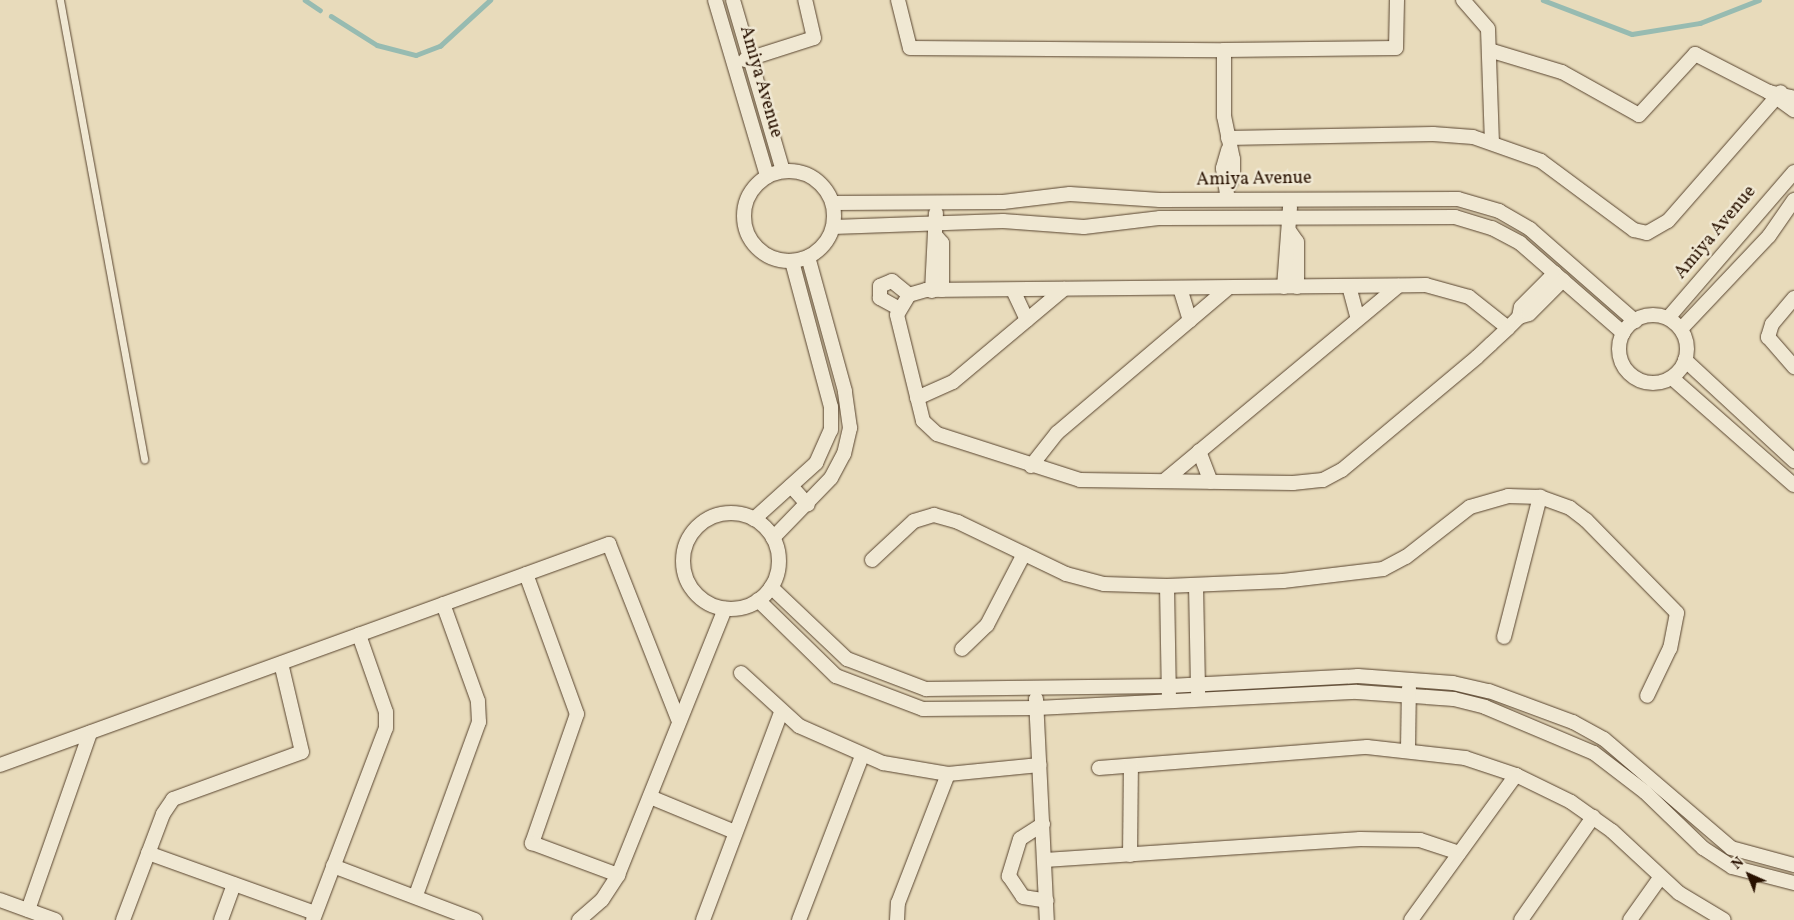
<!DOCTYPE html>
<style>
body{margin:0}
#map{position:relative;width:1794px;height:920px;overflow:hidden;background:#e8dbbb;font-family:Vollkorn,serif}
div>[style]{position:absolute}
.stream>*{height:4.5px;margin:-2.25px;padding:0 2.25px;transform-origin:2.25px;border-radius:2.25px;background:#97bbb1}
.roads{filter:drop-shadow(0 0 1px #58442f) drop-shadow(0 0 1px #58442f)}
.lane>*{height:7px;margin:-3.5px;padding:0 3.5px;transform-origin:3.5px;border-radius:3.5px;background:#f0e8d3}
.street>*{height:14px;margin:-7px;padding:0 7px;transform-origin:7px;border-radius:7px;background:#f0e8d3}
.street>.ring{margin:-7px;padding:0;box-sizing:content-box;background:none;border:14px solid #f0e8d3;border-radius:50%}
span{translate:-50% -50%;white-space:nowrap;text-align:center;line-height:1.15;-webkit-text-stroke:5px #f0e8d3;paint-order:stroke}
.street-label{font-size:18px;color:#281100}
.north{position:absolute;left:1724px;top:850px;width:50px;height:50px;-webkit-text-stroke:4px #f0e8d3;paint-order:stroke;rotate:316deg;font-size:14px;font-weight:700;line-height:20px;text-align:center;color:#281100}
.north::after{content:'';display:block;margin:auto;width:18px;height:22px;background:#281100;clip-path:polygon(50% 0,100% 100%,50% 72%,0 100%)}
</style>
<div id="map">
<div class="stream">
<i style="left:305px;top:0;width:18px;rotate:34deg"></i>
<i style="left:1543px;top:0;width:95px;rotate:20.9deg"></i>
<i style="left:1632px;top:34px;width:69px;rotate:-9.2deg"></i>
<i style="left:1700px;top:23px;width:63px;rotate:-21.3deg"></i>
<i style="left:331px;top:16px;width:54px;rotate:32.2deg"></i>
<i style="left:377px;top:45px;width:40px;rotate:14.4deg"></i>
<i style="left:416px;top:55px;width:26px;rotate:-21deg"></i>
<i style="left:440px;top:46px;width:68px;rotate:-42.6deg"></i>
</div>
<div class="roads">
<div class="lane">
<i style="left:60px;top:0;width:467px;rotate:79.6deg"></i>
</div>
<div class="street">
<i style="left:715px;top:0;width:184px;rotate:73.5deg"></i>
<i style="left:733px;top:0;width:178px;rotate:73.7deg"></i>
<i style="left:898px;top:0;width:49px;rotate:76deg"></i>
<i style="left:910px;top:48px;width:314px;rotate:0.4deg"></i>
<i style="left:1224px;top:50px;width:172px;rotate:-0.7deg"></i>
<i style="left:1396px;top:48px;width:48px;rotate:-88.8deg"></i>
<i style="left:1463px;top:0;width:38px;rotate:49deg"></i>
<i style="left:1488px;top:29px;width:113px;rotate:88deg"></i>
<i style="left:1224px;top:50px;width:66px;rotate:90deg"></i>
<i style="left:1224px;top:116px;width:44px;rotate:78.2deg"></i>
<i style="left:1233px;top:159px;width:19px;rotate:90deg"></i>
<i style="left:1233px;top:178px;width:9px;rotate:122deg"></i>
<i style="left:1489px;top:50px;width:76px;rotate:16.8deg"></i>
<i style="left:1562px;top:72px;width:88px;rotate:29.2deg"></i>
<i style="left:1639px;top:115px;width:83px;rotate:-47.4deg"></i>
<i style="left:1695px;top:54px;width:83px;rotate:27.2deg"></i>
<i style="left:1769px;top:92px;width:26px;rotate:13deg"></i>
<i style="left:745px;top:60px;width:72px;rotate:-17.7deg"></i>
<i style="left:814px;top:38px;width:39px;rotate:-103deg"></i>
<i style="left:1769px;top:92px;width:31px;rotate:36deg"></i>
<i style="left:1228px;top:138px;width:205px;rotate:-1.1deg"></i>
<i style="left:1433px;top:134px;width:40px;rotate:4.3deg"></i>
<i style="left:1473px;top:137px;width:72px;rotate:19.4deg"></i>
<i style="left:1541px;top:161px;width:116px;rotate:36.6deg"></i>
<i style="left:1634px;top:230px;width:13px;rotate:13deg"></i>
<i style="left:1647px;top:233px;width:24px;rotate:-30deg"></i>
<i style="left:1668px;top:221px;width:171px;rotate:-48.8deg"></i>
<i class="ring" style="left:744px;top:171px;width:76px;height:76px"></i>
<i style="left:1227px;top:194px;width:26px;rotate:-99deg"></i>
<i style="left:1223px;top:168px;width:19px;rotate:-74deg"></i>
<i style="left:833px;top:203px;width:170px;rotate:-0.3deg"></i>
<i style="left:1003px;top:202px;width:67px;rotate:-6.8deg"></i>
<i style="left:1070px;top:194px;width:90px;rotate:3.8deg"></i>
<i style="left:1160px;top:200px;width:298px;rotate:-0.2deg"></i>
<i style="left:1458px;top:199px;width:43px;rotate:16.3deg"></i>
<i style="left:1499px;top:211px;width:36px;rotate:30deg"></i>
<i style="left:1530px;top:229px;width:140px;rotate:41.2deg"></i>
<i style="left:833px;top:227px;width:170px;rotate:-2deg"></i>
<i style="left:1003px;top:221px;width:81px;rotate:4.2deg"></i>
<i style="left:1084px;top:227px;width:77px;rotate:-6.8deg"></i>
<i style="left:1160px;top:218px;width:295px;rotate:-0.2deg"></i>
<i style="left:1455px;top:217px;width:39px;rotate:17deg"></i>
<i style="left:1492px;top:228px;width:32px;rotate:28deg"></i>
<i style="left:1520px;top:243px;width:137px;rotate:41.1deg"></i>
<i style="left:1290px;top:232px;width:12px;rotate:55deg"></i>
<i style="left:1297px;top:242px;width:45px;rotate:90deg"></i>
<i style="left:936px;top:236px;width:9px;rotate:49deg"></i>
<i style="left:942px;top:243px;width:47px;rotate:90deg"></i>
<i style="left:1349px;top:286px;width:34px;rotate:75deg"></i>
<i style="left:1284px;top:287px;width:80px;rotate:-85.7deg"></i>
<i style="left:1180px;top:288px;width:34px;rotate:73deg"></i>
<i style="left:1013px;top:290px;width:33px;rotate:65deg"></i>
<i style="left:932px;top:291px;width:78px;rotate:-87.1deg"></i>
<i style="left:1794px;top:298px;width:34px;rotate:130deg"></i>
<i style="left:1772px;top:324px;width:14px;rotate:107deg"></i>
<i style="left:1768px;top:337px;width:40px;rotate:49deg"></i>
<i style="left:898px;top:308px;width:21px;rotate:-151deg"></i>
<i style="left:880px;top:298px;width:12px;rotate:-90deg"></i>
<i style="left:880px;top:286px;width:13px;rotate:-23deg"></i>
<i style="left:892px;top:281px;width:22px;rotate:39deg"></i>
<i class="ring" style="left:1619px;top:315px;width:54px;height:54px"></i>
<i style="left:1519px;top:317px;width:10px;rotate:-79deg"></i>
<i style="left:1521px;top:307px;width:48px;rotate:-45deg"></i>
<i style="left:1668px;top:318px;width:193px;rotate:-49.2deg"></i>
<i style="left:1508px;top:328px;width:50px;rotate:-141.5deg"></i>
<i style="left:1469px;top:297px;width:45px;rotate:-164.4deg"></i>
<i style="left:1426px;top:285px;width:500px;rotate:179.43deg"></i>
<i style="left:926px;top:290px;width:18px;rotate:164deg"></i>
<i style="left:909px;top:295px;width:23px;rotate:121deg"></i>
<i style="left:897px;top:315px;width:109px;rotate:76.2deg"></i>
<i style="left:923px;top:421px;width:19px;rotate:43deg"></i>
<i style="left:937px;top:434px;width:150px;rotate:17.8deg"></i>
<i style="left:1080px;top:480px;width:213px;rotate:0.8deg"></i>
<i style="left:1293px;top:483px;width:30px;rotate:-6deg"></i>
<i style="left:1323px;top:480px;width:21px;rotate:-28deg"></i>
<i style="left:1342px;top:470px;width:176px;rotate:-39.9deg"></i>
<i style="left:1477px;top:357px;width:19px;rotate:-43deg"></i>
<i style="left:1491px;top:344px;width:23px;rotate:-43deg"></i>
<i style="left:1508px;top:328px;width:16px;rotate:-45deg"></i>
<i style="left:1519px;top:317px;width:10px;rotate:-17deg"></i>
<i style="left:1529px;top:314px;width:48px;rotate:-45deg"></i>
<i style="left:1681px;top:329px;width:128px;rotate:-46.6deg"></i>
<i style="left:1769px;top:236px;width:44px;rotate:-55.2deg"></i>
<i style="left:1685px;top:360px;width:149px;rotate:42.8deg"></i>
<i style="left:1672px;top:378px;width:162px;rotate:41.3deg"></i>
<i style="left:917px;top:398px;width:39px;rotate:-24deg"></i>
<i style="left:953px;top:382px;width:145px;rotate:-40deg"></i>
<i style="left:1199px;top:451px;width:33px;rotate:69deg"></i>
<i style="left:1031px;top:466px;width:42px;rotate:-51.8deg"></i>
<i style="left:1057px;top:433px;width:224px;rotate:-40.3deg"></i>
<i style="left:1164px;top:481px;width:305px;rotate:-39.8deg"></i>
<i style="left:791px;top:486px;width:25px;rotate:48deg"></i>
<i class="ring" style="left:683px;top:513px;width:82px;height:82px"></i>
<i style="left:754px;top:519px;width:84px;rotate:-42.1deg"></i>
<i style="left:816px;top:463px;width:36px;rotate:-66deg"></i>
<i style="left:831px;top:430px;width:23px;rotate:-90deg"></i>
<i style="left:831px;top:407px;width:151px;rotate:-105deg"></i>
<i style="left:773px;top:538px;width:83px;rotate:-46deg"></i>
<i style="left:831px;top:478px;width:27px;rotate:-62deg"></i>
<i style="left:844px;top:454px;width:27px;rotate:-77deg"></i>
<i style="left:850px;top:428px;width:37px;rotate:-98deg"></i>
<i style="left:845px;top:391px;width:139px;rotate:-105.4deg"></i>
<i style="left:872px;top:560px;width:57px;rotate:-42.9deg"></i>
<i style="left:914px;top:521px;width:21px;rotate:-17deg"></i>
<i style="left:934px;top:515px;width:25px;rotate:16deg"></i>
<i style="left:958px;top:522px;width:120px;rotate:25.7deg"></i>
<i style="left:1066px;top:574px;width:39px;rotate:15deg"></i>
<i style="left:1104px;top:584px;width:63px;rotate:1.8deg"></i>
<i style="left:1167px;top:586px;width:116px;rotate:-2.5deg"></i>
<i style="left:1283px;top:581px;width:101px;rotate:-6.8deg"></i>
<i style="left:1383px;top:569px;width:26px;rotate:-28deg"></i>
<i style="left:1406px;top:557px;width:81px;rotate:-38deg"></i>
<i style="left:1470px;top:507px;width:40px;rotate:-16deg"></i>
<i style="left:1508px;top:496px;width:32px;rotate:2deg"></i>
<i style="left:1540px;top:497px;width:32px;rotate:20deg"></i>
<i style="left:1570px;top:508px;width:20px;rotate:37deg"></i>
<i style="left:1586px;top:520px;width:130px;rotate:45.6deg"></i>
<i style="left:1677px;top:613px;width:36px;rotate:101deg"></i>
<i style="left:1670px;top:648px;width:53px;rotate:115.6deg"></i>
<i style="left:526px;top:574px;width:149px;rotate:70deg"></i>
<i style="left:577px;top:714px;width:137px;rotate:109.2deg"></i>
<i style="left:532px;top:843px;width:92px;rotate:20.4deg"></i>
<i style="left:1196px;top:585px;width:109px;rotate:88.9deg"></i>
<i style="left:1167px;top:586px;width:110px;rotate:89deg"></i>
<i style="left:771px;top:587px;width:105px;rotate:43.5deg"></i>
<i style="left:847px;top:659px;width:85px;rotate:20.8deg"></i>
<i style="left:926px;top:689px;width:243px;rotate:-0.7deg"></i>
<i style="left:1169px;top:686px;width:189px;rotate:-3deg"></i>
<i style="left:1358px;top:676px;width:95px;rotate:4.2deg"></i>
<i style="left:1453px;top:683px;width:37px;rotate:13deg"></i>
<i style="left:1489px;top:691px;width:90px;rotate:20.3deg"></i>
<i style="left:1573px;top:722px;width:35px;rotate:29deg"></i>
<i style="left:1604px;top:739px;width:167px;rotate:40.6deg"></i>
<i style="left:1731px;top:848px;width:65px;rotate:15.1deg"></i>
<i style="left:758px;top:600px;width:109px;rotate:44.3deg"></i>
<i style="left:836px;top:676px;width:93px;rotate:20.8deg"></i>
<i style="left:923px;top:709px;width:114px;rotate:-0.5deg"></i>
<i style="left:1037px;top:708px;width:320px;rotate:-2.9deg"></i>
<i style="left:1357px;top:692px;width:97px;rotate:4.1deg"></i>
<i style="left:1454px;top:699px;width:32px;rotate:14deg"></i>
<i style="left:1485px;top:707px;width:118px;rotate:22.9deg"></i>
<i style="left:1594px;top:753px;width:64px;rotate:37.4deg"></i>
<i style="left:1645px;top:792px;width:81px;rotate:44deg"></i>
<i style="left:1703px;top:848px;width:35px;rotate:33deg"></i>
<i style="left:1732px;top:867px;width:64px;rotate:14.5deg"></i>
<i style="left:1504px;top:637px;width:145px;rotate:-75.6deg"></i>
<i style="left:962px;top:649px;width:35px;rotate:-44deg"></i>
<i style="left:987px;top:625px;width:80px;rotate:-62.5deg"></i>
<i style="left:741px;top:673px;width:79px;rotate:42.4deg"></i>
<i style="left:799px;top:726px;width:92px;rotate:23.8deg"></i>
<i style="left:883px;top:763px;width:66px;rotate:9.6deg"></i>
<i style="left:948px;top:774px;width:92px;rotate:-5.6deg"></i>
<i style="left:1036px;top:699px;width:221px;rotate:87.2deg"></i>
<i style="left:1408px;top:749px;width:61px;rotate:-89.1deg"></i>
<i style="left:0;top:765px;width:648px;rotate:-19.95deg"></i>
<i style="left:609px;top:544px;width:188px;rotate:68.5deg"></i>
<i style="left:1099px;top:768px;width:269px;rotate:-4.5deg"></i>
<i style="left:1367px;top:747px;width:99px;rotate:6.4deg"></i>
<i style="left:1465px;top:758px;width:54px;rotate:18.4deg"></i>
<i style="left:1516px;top:775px;width:61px;rotate:26.1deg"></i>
<i style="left:1571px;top:802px;width:50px;rotate:35.3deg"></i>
<i style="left:1612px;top:831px;width:91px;rotate:42.8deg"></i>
<i style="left:1679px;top:893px;width:52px;rotate:31deg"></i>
<i style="left:650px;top:797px;width:92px;rotate:22.4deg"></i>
<i style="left:1043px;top:824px;width:27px;rotate:147deg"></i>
<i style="left:1020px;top:839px;width:39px;rotate:107deg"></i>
<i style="left:1009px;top:876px;width:25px;rotate:56deg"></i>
<i style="left:1023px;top:897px;width:24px;rotate:9deg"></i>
<i style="left:148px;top:853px;width:177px;rotate:19.8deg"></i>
<i style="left:1130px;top:855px;width:89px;rotate:-89.4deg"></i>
<i style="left:1045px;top:860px;width:316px;rotate:-3.8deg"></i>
<i style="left:1360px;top:839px;width:60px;rotate:1deg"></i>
<i style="left:1420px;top:840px;width:41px;rotate:18.4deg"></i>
<i style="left:333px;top:866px;width:152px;rotate:20.8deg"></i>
<i style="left:416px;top:895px;width:184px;rotate:-70deg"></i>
<i style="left:479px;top:722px;width:21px;rotate:-93deg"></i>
<i style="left:478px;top:701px;width:103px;rotate:-109.8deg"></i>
<i style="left:0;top:900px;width:59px;rotate:20deg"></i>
<i style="left:28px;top:910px;width:188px;rotate:-70.7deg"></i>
<i style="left:123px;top:920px;width:113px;rotate:-69.3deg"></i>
<i style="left:163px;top:814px;width:18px;rotate:-56deg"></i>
<i style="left:173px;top:799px;width:137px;rotate:-20deg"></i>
<i style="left:302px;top:752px;width:91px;rotate:-103.3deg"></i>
<i style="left:221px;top:920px;width:38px;rotate:-70deg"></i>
<i style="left:313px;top:920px;width:205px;rotate:-69.2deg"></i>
<i style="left:386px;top:728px;width:16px;rotate:-90deg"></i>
<i style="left:386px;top:712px;width:82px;rotate:-109.3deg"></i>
<i style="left:579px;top:920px;width:30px;rotate:-41deg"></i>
<i style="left:602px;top:900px;width:30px;rotate:-57deg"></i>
<i style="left:618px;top:875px;width:287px;rotate:-68.1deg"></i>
<i style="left:703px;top:920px;width:221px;rotate:-69.4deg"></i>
<i style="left:799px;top:920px;width:176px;rotate:-69deg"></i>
<i style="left:897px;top:920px;width:17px;rotate:-87deg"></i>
<i style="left:898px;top:903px;width:138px;rotate:-68.8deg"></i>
<i style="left:1411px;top:920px;width:179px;rotate:-54.1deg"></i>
<i style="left:1521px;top:920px;width:126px;rotate:-55deg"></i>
<i style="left:1630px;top:920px;width:52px;rotate:-54.5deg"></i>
</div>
</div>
<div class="street-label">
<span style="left:760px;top:82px;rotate:74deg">Amiya Avenue</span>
<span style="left:1254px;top:180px;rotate:-1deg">Amiya Avenue</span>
<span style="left:1716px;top:233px;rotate:-50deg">Amiya Avenue</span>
</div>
<div class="north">N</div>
</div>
